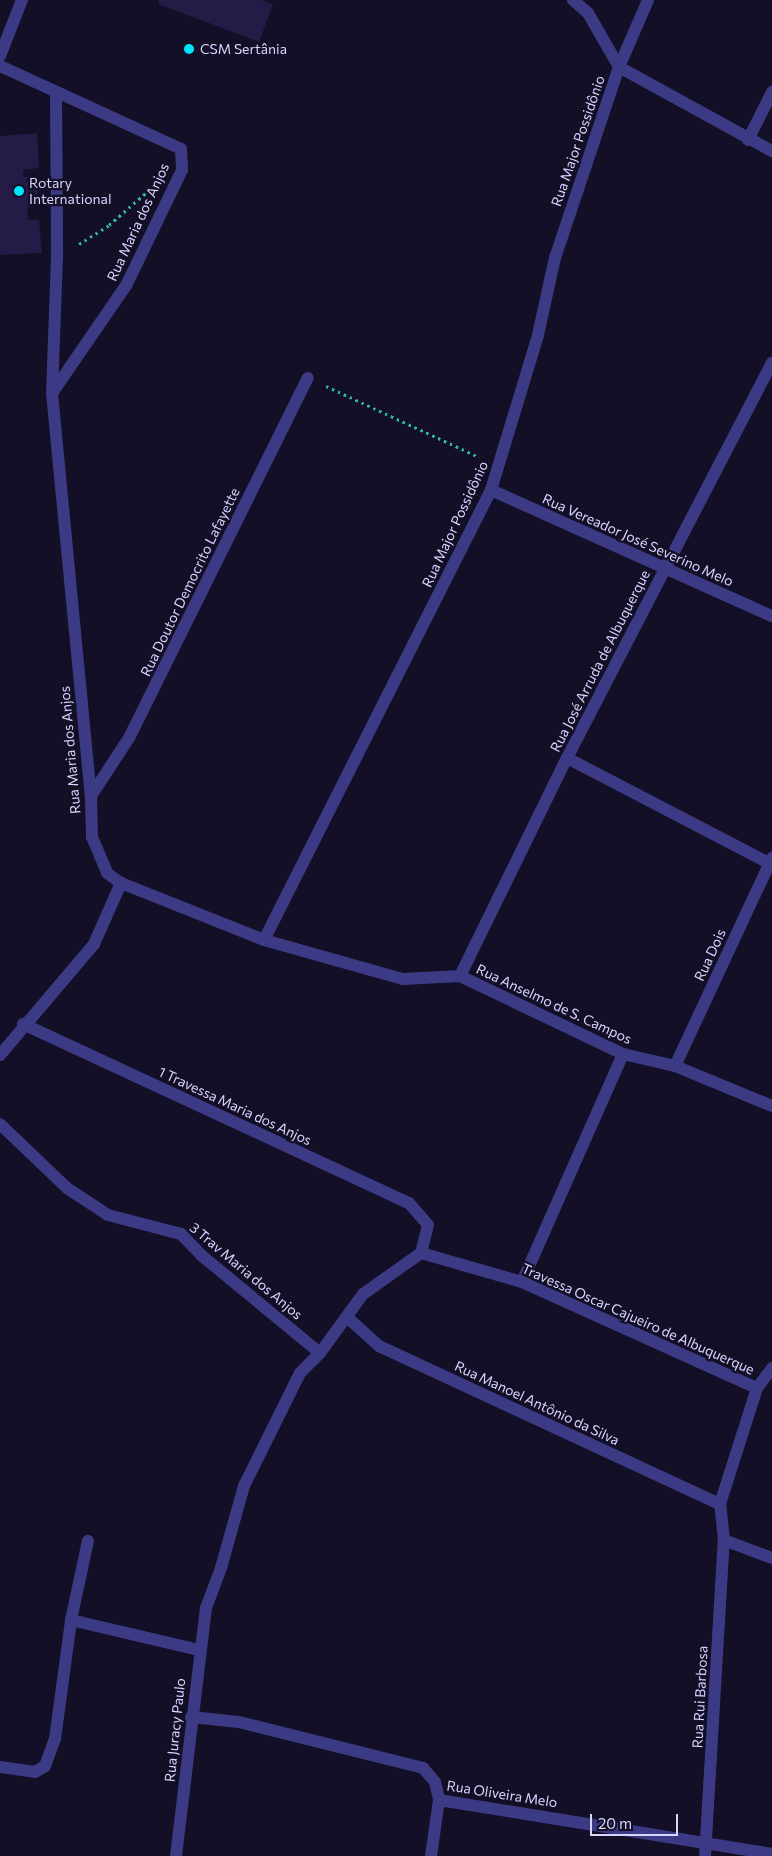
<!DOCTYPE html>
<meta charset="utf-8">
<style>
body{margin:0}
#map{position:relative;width:772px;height:1856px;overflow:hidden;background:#130f26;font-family:Commissioner,sans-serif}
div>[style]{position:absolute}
.building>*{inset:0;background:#241b47}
.path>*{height:3px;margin-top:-1.5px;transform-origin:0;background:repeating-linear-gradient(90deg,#2fb8b0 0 2.5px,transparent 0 6.5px)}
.lane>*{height:12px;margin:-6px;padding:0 6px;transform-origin:6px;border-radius:6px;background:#3d3a85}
.street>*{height:12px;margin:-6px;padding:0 6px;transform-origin:6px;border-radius:6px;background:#3d3a85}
.dots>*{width:14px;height:14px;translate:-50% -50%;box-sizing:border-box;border:2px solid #130f26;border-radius:50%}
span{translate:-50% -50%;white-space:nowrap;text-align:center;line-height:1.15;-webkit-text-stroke:4.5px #130f26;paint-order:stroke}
.poi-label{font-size:14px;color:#d9d4ff}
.left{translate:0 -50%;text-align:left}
.street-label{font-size:14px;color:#d9d4ff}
.scale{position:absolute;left:590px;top:1814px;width:88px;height:22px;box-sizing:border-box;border:2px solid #d9d4ff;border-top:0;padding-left:6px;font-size:15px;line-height:18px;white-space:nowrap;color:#d9d4ff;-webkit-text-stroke:4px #130f26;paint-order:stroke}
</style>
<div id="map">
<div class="building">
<i style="clip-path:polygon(159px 0,262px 0,273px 4px,259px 42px,158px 4px)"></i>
<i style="clip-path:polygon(37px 133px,39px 168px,23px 170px,23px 177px,36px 176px,39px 206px,27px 207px,28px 220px,39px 220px,42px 253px,0 255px,0 136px)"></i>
</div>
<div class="path">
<i style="left:79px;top:244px;width:36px;rotate:-32deg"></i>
<i style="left:109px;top:225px;width:50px;rotate:-41deg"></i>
<i style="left:326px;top:386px;width:169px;rotate:24.9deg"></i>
</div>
<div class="lane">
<i style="left:0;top:56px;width:60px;rotate:-68.6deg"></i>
<i style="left:0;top:1124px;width:93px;rotate:43.7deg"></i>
<i style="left:67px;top:1188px;width:49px;rotate:33.4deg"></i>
<i style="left:108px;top:1215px;width:75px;rotate:14.6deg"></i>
<i style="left:181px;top:1234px;width:29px;rotate:46deg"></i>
<i style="left:201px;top:1255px;width:154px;rotate:39.5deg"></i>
<i style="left:71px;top:1620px;width:131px;rotate:13.2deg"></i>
<i style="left:0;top:1767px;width:35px;rotate:8deg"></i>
<i style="left:35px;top:1772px;width:12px;rotate:-31deg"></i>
<i style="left:45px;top:1766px;width:29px;rotate:-70deg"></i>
<i style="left:55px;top:1739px;width:120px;rotate:-82.3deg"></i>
<i style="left:71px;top:1620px;width:81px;rotate:-77.9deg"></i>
</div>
<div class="street">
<i style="left:573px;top:0;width:20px;rotate:41deg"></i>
<i style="left:588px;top:13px;width:62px;rotate:60.1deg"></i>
<i style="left:0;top:66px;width:199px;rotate:24.6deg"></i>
<i style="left:181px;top:149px;width:21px;rotate:87deg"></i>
<i style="left:182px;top:170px;width:127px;rotate:115.8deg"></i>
<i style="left:127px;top:284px;width:132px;rotate:124.5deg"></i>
<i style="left:619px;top:67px;width:175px;rotate:28.8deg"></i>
<i style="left:56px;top:94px;width:163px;rotate:89.6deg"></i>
<i style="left:57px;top:257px;width:136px;rotate:92.1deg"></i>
<i style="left:52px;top:393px;width:405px;rotate:84.5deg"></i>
<i style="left:91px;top:796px;width:41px;rotate:88.6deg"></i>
<i style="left:92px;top:837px;width:39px;rotate:67deg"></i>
<i style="left:107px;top:873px;width:17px;rotate:36deg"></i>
<i style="left:121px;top:883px;width:154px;rotate:21.7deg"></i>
<i style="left:264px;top:940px;width:144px;rotate:15.7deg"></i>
<i style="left:403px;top:979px;width:57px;rotate:-3deg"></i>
<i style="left:460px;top:976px;width:181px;rotate:25.6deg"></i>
<i style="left:623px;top:1054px;width:53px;rotate:13deg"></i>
<i style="left:675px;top:1066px;width:105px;rotate:22.4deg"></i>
<i style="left:748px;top:140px;width:54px;rotate:-63.4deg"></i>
<i style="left:491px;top:490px;width:308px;rotate:24.2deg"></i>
<i style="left:567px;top:758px;width:228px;rotate:27.5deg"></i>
<i style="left:91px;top:796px;width:69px;rotate:-56.8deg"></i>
<i style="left:129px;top:738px;width:402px;rotate:-63.6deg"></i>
<i style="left:264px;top:940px;width:504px;rotate:-63.23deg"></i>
<i style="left:491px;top:490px;width:162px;rotate:-73.1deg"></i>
<i style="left:538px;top:335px;width:79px;rotate:-77.6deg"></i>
<i style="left:555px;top:258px;width:201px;rotate:-71.5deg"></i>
<i style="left:619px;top:67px;width:73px;rotate:-66.6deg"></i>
<i style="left:460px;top:976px;width:243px;rotate:-63.9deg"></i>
<i style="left:567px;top:758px;width:445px;rotate:-62.6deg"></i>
<i style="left:23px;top:1024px;width:425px;rotate:24.9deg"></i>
<i style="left:409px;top:1203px;width:29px;rotate:49deg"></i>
<i style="left:428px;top:1225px;width:29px;rotate:104deg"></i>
<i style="left:421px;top:1253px;width:71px;rotate:144.7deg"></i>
<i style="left:363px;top:1294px;width:73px;rotate:126.1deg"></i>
<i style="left:320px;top:1353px;width:28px;rotate:135deg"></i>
<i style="left:300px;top:1373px;width:126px;rotate:116.4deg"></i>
<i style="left:244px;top:1486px;width:85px;rotate:105.7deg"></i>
<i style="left:221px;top:1568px;width:43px;rotate:110.6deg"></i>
<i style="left:206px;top:1608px;width:250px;rotate:96.9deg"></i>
<i style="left:0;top:1055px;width:145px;rotate:-49.7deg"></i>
<i style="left:94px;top:944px;width:67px;rotate:-66.1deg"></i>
<i style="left:675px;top:1066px;width:230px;rotate:-65deg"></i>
<i style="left:421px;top:1253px;width:105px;rotate:16deg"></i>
<i style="left:522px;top:1282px;width:258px;rotate:24.3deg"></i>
<i style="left:522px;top:1282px;width:249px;rotate:-66.1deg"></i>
<i style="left:348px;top:1318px;width:42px;rotate:42.1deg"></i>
<i style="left:379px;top:1346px;width:376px;rotate:24.9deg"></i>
<i style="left:724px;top:1540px;width:51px;rotate:20.6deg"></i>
<i style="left:191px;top:1717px;width:48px;rotate:5.9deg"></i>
<i style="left:239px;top:1722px;width:190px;rotate:14deg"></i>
<i style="left:423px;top:1768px;width:18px;rotate:49deg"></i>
<i style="left:435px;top:1782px;width:18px;rotate:77deg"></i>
<i style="left:439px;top:1800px;width:57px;rotate:98.1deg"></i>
<i style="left:439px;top:1800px;width:337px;rotate:9.2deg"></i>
<i style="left:705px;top:1856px;width:317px;rotate:-86.6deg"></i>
<i style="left:724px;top:1540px;width:36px;rotate:-96deg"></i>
<i style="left:720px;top:1504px;width:122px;rotate:-72.3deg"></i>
<i style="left:757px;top:1388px;width:25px;rotate:-53deg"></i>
</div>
<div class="dots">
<i style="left:189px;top:49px;background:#00e5ff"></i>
<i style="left:19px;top:191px;background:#00e5ff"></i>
</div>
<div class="poi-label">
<span class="left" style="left:200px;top:49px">CSM Sertânia</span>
<span class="left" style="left:29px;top:191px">Rotary<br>International</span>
</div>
<div class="street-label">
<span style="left:578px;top:141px;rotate:-71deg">Rua Major Possidônio</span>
<span style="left:138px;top:222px;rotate:-65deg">Rua Maria dos Anjos</span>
<span style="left:455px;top:524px;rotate:-65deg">Rua Major Possidônio</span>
<span style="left:638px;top:540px;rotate:24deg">Rua Vereador José Severino Melo</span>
<span style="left:190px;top:582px;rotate:-64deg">Rua Doutor Democrito Lafayette</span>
<span style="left:600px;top:661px;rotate:-63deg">Rua José Arruda de Albuquerque</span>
<span style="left:70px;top:750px;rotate:-95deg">Rua Maria dos Anjos</span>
<span style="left:710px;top:955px;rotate:-65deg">Rua Dois</span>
<span style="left:554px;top:1004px;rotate:25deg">Rua Anselmo de S. Campos</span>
<span style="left:235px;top:1106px;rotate:25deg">1 Travessa Maria dos Anjos</span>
<span style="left:246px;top:1271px;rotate:40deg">3 Trav Maria dos Anjos</span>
<span style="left:638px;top:1319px;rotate:24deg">Travessa Oscar Cajueiro de Albuquerque</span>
<span style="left:537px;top:1403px;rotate:25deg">Rua Manoel Antônio da Silva</span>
<span style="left:700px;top:1697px;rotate:-87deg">Rua Rui Barbosa</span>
<span style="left:175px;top:1730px;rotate:-84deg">Rua Juracy Paulo</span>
<span style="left:502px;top:1794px;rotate:9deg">Rua Oliveira Melo</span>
</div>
<div class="scale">20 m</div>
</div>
